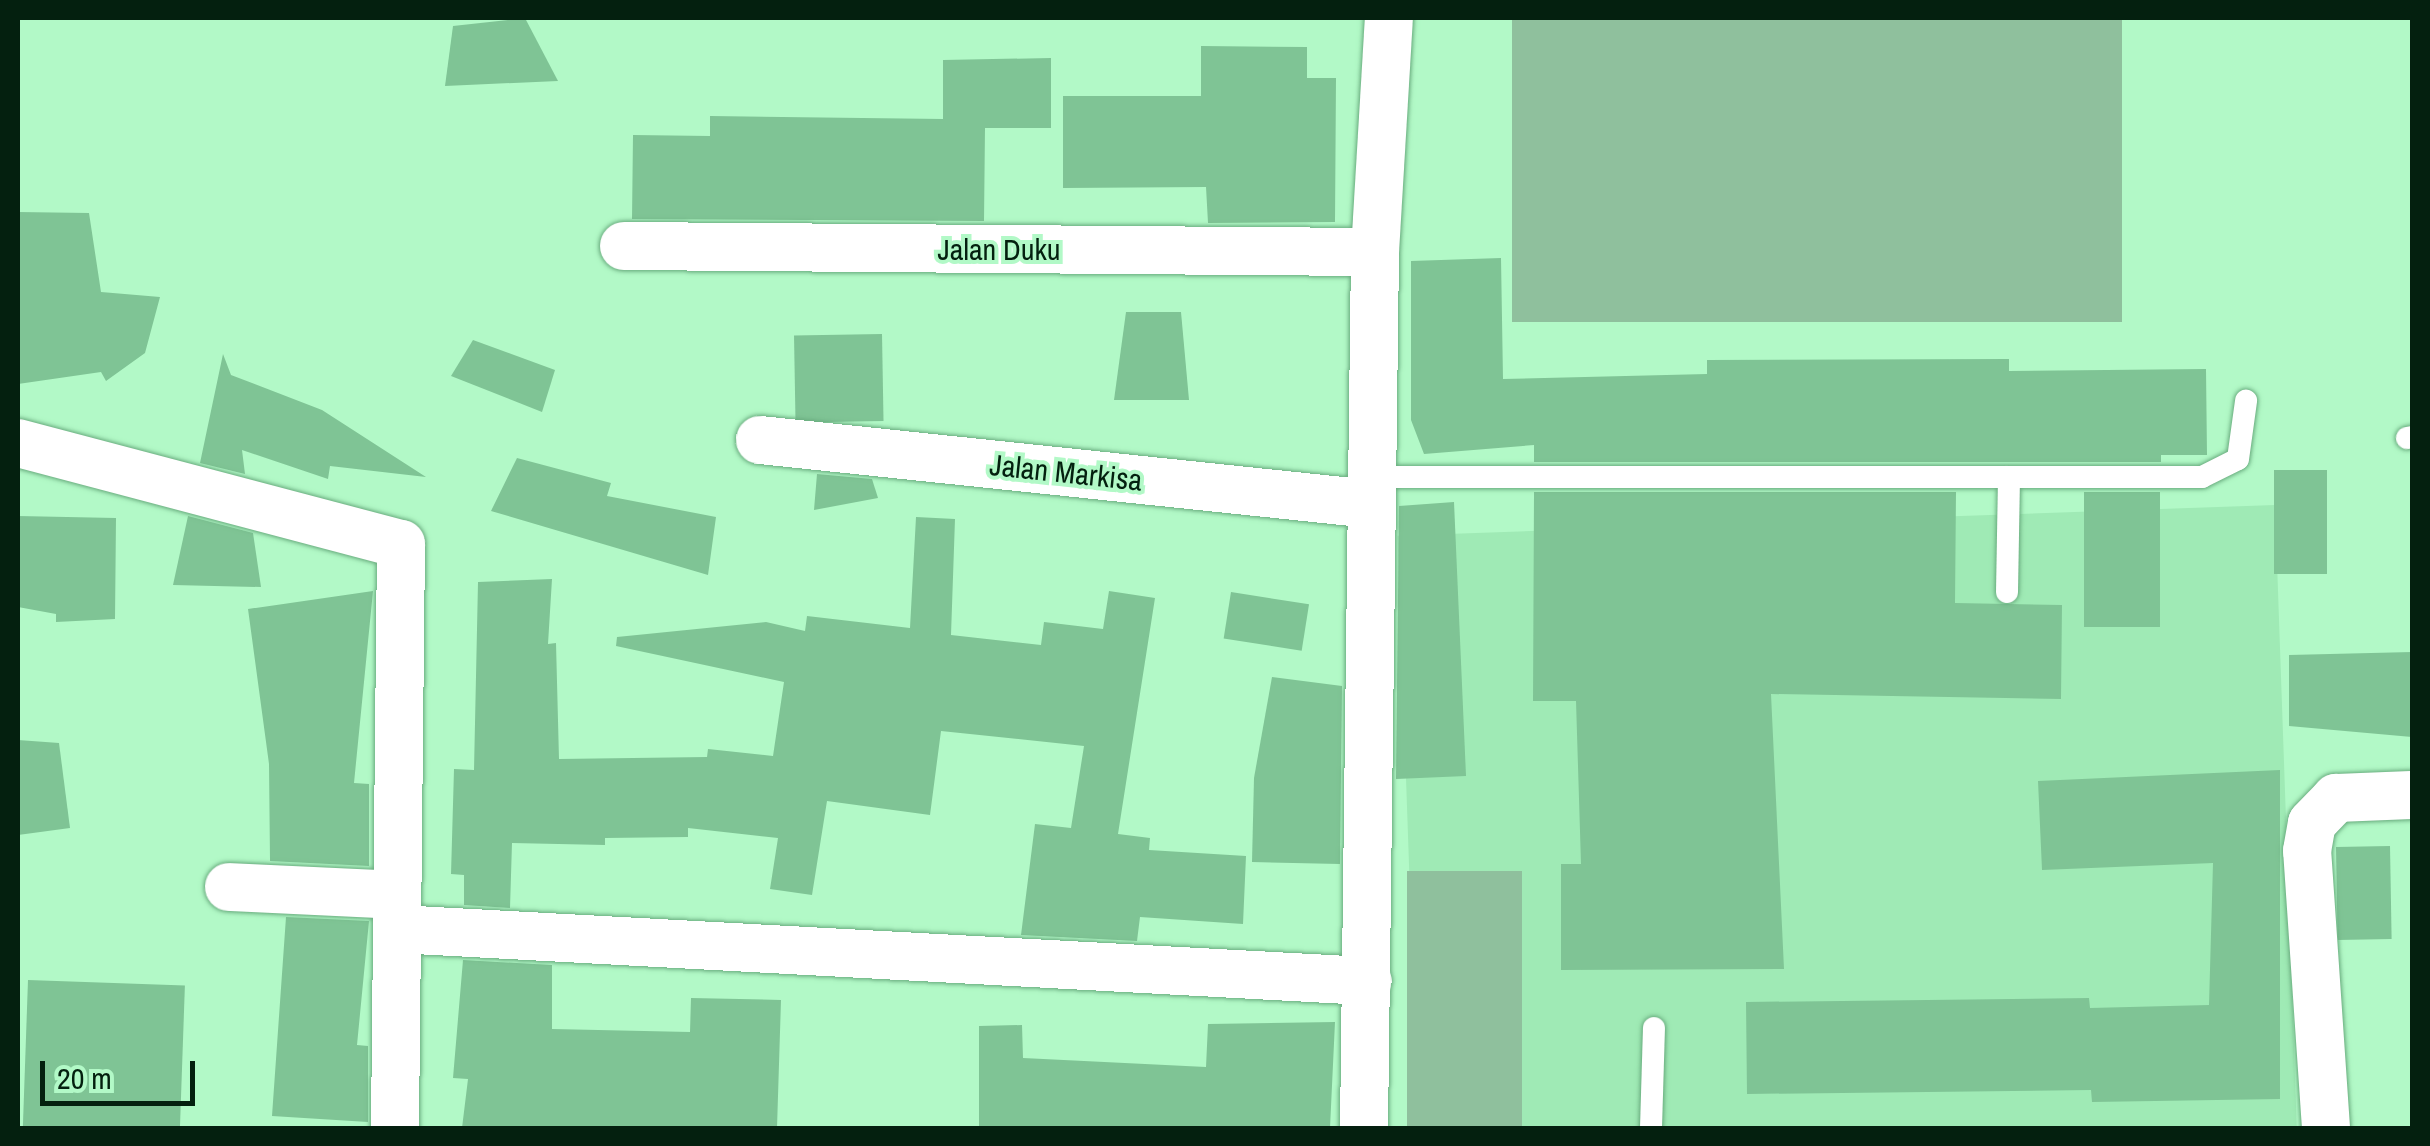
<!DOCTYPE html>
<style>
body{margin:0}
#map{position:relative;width:2430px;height:1146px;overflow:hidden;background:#b2f9c7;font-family:"Archivo Narrow",sans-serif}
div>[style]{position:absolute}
.built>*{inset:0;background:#9feab5;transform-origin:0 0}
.green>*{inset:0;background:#8fc09d;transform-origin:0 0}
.building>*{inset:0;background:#7fc495;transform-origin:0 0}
.roads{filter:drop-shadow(0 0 2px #69ac7e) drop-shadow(0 0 2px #69ac7e)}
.lane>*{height:22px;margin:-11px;padding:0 11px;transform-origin:11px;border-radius:11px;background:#fff}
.street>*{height:48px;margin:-24px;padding:0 24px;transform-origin:24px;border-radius:24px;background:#fff}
span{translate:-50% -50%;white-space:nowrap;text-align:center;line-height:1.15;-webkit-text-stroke:8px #b2f9c7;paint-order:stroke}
.street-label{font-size:30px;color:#04200f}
.frame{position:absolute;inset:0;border:20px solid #04200f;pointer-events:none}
.scale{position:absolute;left:40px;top:1061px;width:155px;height:45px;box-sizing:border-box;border:5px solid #04200f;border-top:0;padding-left:12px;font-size:30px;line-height:35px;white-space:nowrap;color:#04200f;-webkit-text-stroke:8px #b2f9c7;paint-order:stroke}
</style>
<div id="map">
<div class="built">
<i style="left:2275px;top:505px;width:624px;height:878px;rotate:88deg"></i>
</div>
<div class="green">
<i style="left:1512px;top:18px;width:610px;height:304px"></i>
<i style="left:1522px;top:871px;width:257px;height:115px;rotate:90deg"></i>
</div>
<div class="building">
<i style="clip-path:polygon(525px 18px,558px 81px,445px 86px,453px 26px)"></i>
<i style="clip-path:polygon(1201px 46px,1307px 47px,1307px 78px,1336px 78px,1335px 222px,1208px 223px,1206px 187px,1063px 188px,1063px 96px,1201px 96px)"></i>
<i style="clip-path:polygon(1051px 58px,1051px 128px,985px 128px,984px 221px,632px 219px,633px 135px,710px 136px,710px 116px,943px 119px,943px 60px)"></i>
<i style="clip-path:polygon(18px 212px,89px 213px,101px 292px,160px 297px,145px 353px,106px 381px,101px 372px,18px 384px)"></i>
<i style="clip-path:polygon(1501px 258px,1503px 379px,1707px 374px,1707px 360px,2009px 359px,2009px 371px,2206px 369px,2207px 455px,2161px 455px,2161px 462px,1534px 462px,1534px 445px,1424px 454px,1411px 420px,1411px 261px)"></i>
<i style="clip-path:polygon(1126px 312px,1181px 312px,1189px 400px,1114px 400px)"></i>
<i style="left:882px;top:334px;width:87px;height:88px;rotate:89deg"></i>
<i style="clip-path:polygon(473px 340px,555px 370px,542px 412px,451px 376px)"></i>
<i style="clip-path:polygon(223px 354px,231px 375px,322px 410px,426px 477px,330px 466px,328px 479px,242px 450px,245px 474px,200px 463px)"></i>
<i style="clip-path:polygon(517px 458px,611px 483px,607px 496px,716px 517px,708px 575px,491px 511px)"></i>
<i style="left:2274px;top:470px;width:53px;height:104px"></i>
<i style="clip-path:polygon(817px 474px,872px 479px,878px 498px,814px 510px)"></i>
<i style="clip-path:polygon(1534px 492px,1956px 492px,1955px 603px,2062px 605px,2061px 699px,1771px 694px,1784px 969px,1561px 970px,1561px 864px,1581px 864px,1576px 701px,1533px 701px)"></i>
<i style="left:2084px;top:492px;width:76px;height:135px"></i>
<i style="clip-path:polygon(1454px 502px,1466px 776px,1396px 779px,1399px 506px)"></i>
<i style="clip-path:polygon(18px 516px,116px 518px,115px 619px,56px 622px,56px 614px,18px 607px)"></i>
<i style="clip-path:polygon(188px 516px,253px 533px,261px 587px,173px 585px)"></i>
<i style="clip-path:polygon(916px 517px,955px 519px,951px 635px,1041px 645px,1044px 622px,1103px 629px,1109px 591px,1155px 598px,1118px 834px,1150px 838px,1149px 850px,1246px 856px,1243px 924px,1140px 917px,1137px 941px,1021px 935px,1035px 824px,1071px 828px,1084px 746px,941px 731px,930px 815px,827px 801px,812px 895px,770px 889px,778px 838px,688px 828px,688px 837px,605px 838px,605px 845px,512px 843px,510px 908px,464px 905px,464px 875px,451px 874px,454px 769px,474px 770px,478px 582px,552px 579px,548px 644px,556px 643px,559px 759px,707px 757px,708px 749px,773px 756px,784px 682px,616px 646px,617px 637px,766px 622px,805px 631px,807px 616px,910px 628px)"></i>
<i style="clip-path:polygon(373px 591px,354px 783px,369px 784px,369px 866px,270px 861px,269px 764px,248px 609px)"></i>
<i style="left:1231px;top:592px;width:79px;height:47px;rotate:9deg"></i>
<i style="clip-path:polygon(2412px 652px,2412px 737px,2289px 726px,2289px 655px)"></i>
<i style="clip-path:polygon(1272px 677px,1342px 686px,1340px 864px,1252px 862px,1254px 778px)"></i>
<i style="clip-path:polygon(18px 740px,59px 743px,70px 828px,18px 835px)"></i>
<i style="clip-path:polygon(2280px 770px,2280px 1099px,2092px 1102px,2091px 1090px,1747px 1094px,1746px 1002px,2089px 998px,2090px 1008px,2209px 1005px,2213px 863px,2042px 870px,2038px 781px)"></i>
<i style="left:2390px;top:846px;width:93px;height:54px;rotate:89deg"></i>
<i style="clip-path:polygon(286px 917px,369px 921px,357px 1045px,368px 1046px,368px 1122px,272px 1116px)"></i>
<i style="clip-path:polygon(463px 960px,552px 965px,552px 1029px,690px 1032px,691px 998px,781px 1000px,777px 1128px,462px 1128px,468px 1079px,453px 1078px)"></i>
<i style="left:28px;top:980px;width:157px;height:148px;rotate:2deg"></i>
<i style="clip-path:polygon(1335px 1022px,1330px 1128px,979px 1128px,979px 1026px,1022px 1025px,1023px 1058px,1206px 1067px,1208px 1024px)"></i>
</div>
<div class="roads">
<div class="lane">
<i style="left:2407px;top:438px;width:5px;rotate:-11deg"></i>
<i style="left:1376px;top:477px;width:826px"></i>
<i style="left:2202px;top:477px;width:40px;rotate:-26.6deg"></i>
<i style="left:2238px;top:459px;width:59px;rotate:-82.1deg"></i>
<i style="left:2007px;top:592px;width:115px;rotate:-89deg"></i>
<i style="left:1651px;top:1128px;width:100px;rotate:-88.3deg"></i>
</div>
<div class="street">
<i style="left:624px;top:246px;width:751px;rotate:0.46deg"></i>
<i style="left:760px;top:440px;width:614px;rotate:5.98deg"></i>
<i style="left:18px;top:443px;width:396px;rotate:14.8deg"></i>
<i style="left:401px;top:544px;width:584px;rotate:90.59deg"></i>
<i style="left:229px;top:887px;width:168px;rotate:2.7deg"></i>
<i style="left:397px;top:929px;width:972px;rotate:3.07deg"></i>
<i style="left:1364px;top:1128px;width:876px;rotate:-89.28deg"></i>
<i style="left:1375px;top:252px;width:234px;rotate:-86.6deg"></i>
<i style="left:2326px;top:1128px;width:278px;rotate:-93.9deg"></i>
<i style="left:2307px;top:851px;width:28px;rotate:-80deg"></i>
<i style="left:2312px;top:823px;width:35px;rotate:-46deg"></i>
<i style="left:2336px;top:798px;width:76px;rotate:-2.3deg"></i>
</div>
</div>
<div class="street-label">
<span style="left:999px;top:249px">Jalan Duku</span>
<span style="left:1066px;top:472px;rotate:6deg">Jalan Markisa</span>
</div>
<div class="frame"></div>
<div class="scale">20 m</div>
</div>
